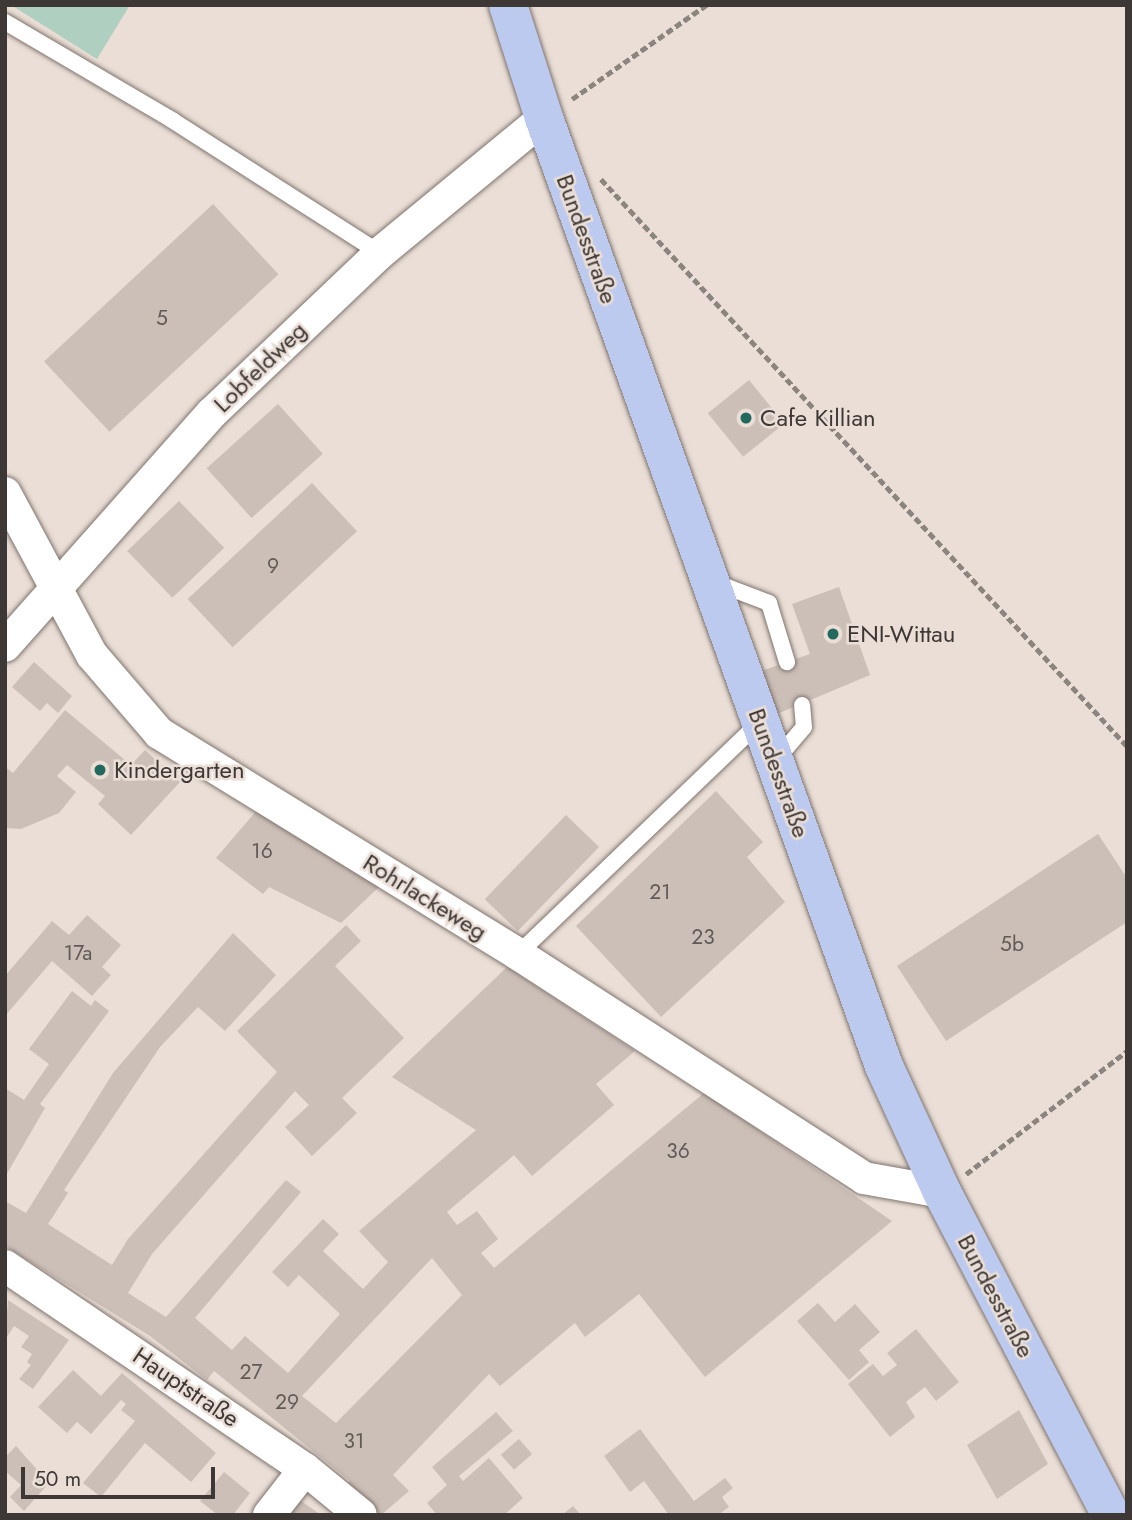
<!DOCTYPE html>
<meta charset="utf-8">
<style>
body{margin:0}
#map{position:relative;width:1132px;height:1520px;overflow:hidden;background:#eaded6;font-family:Jost,sans-serif}
div>[style]{position:absolute}
.green>*{inset:0;background:#afd0c0}
.building>*{inset:0;background:#ccbfb8;transform-origin:0 0}
.path>*{height:4.5px;margin-top:-2.25px;transform-origin:0;background:repeating-linear-gradient(90deg,#8c847f 0 7px,transparent 0 10.5px)}
.roads{filter:drop-shadow(0 0 2px #7f746d) drop-shadow(0 0 2px #7f746d)}
.service>*{height:16px;margin:-8px;padding:0 8px;transform-origin:8px;border-radius:8px;background:#fff}
.minor>*{height:32px;margin:-16px;padding:0 16px;transform-origin:16px;border-radius:16px;background:#fff}
.primary>*{height:38px;margin:-19px;padding:0 19px;transform-origin:19px;border-radius:19px;background:#bdcaf0}
.dots>*{width:19px;height:19px;translate:-50% -50%;box-sizing:border-box;border:4px solid #eaded6;border-radius:50%}
span{translate:-50% -50%;white-space:nowrap;text-align:center;line-height:1.15;-webkit-text-stroke:5px #eaded6;paint-order:stroke}
.number-label{font-size:21px;color:#615a56}
.number-label span{-webkit-text-stroke-width:0}
.street-label{font-size:24px;color:#3d3835}
.poi-label{font-size:24px;color:#3d3835}
.left{translate:0 -50%;text-align:left}
.frame{position:absolute;inset:0;border:7px solid #3d3835;pointer-events:none}
.scale{position:absolute;left:21px;top:1467px;width:194px;height:32px;box-sizing:border-box;border:4px solid #3d3835;border-top:0;padding-left:9px;font-size:21px;line-height:24px;white-space:nowrap;color:#3d3835;-webkit-text-stroke:5px #eaded6;paint-order:stroke}
</style>
<div id="map">
<div class="green">
<i style="clip-path:polygon(11px 5px,130px 5px,97px 59px)"></i>
</div>
<div class="building">
<i style="left:213px;top:204px;width:96px;height:231px;rotate:47deg"></i>
<i style="left:749px;top:380px;width:56px;height:53px;rotate:51deg"></i>
<i style="left:278px;top:404px;width:67px;height:96px;rotate:48deg"></i>
<i style="left:312px;top:483px;width:66px;height:170px;rotate:47deg"></i>
<i style="left:179px;top:501px;width:65px;height:72px;rotate:46deg"></i>
<i style="clip-path:polygon(839px 587px,870px 675px,777px 714px,761px 671px,810px 654px,792px 604px)"></i>
<i style="clip-path:polygon(34px 662px,72px 696px,58px 713px,47px 703px,40px 711px,12px 687px)"></i>
<i style="clip-path:polygon(65px 710px,131px 765px,145px 750px,180px 782px,131px 835px,98px 804px,105px 796px,67px 765px,57px 776px,76px 792px,59px 813px,21px 829px,5px 828px,5px 767px,13px 773px)"></i>
<i style="clip-path:polygon(716px 791px,763px 842px,747px 857px,785px 902px,661px 1017px,576px 926px)"></i>
<i style="clip-path:polygon(257px 810px,380px 886px,341px 923px,269px 887px,263px 894px,216px 858px)"></i>
<i style="left:566px;top:815px;width:46px;height:117px;rotate:44deg"></i>
<i style="clip-path:polygon(1098px 834px,1127px 878px,1127px 922px,946px 1041px,897px 966px)"></i>
<i style="clip-path:polygon(87px 915px,121px 945px,102px 967px,111px 975px,92px 996px,52px 961px,5px 1016px,5px 976px,52px 921px,69px 935px)"></i>
<i style="clip-path:polygon(evenodd,346px 925px,361px 941px,335px 966px,404px 1038px,342px 1098px,357px 1113px,312px 1156px,285px 1127px,309px 1105px,295px 1091px,152px 1254px,128px 1293px,166px 1317px,286px 1180px,301px 1192px,195px 1318px,232px 1350px,245px 1336px,288px 1373px,340px 1314px,299px 1275px,288px 1287px,272px 1272px,323px 1219px,339px 1234px,323px 1251px,363px 1289px,388px 1262px,359px 1231px,476px 1130px,392px 1077px,507px 967px,635px 1051px,596px 1084px,614px 1105px,532px 1176px,514px 1155px,447px 1212px,457px 1225px,477px 1211px,498px 1239px,481px 1253px,494px 1268px,704px 1093px,892px 1221px,705px 1377px,639px 1294px,585px 1337px,575px 1323px,500px 1386px,489px 1374px,393px 1475px,409px 1491px,381px 1515px,346px 1486px,350px 1481px,214px 1371px,207px 1380px,150px 1336px,5px 1246px,5px 1201px,26px 1213px,113px 1073px,233px 933px,276px 975px,225px 1031px,198px 1007px,160px 1047px,64px 1190px,68px 1193px,48px 1224px,112px 1265px,128px 1239px,277px 1072px,237px 1031px,346px 925px,432px 1258px,462px 1295px,336px 1423px,302px 1396px,432px 1258px)"></i>
<i style="clip-path:polygon(72px 991px,91px 1006px,95px 1000px,109px 1011px,40px 1104px,45px 1108px,5px 1177px,5px 1088px,24px 1100px,49px 1064px,29px 1049px)"></i>
<i style="clip-path:polygon(8px 1300px,69px 1340px,33px 1389px,19px 1379px,31px 1365px,27px 1362px,32px 1354px,21px 1347px,29px 1336px,14px 1326px,5px 1340px)"></i>
<i style="clip-path:polygon(818px 1303px,835px 1322px,855px 1304px,880px 1332px,859px 1350px,869px 1362px,849px 1380px,797px 1321px)"></i>
<i style="clip-path:polygon(916px 1329px,959px 1382px,936px 1401px,925px 1387px,906px 1402px,915px 1417px,890px 1437px,848px 1384px,873px 1364px,883px 1376px,897px 1365px,887px 1353px)"></i>
<i style="clip-path:polygon(73px 1370px,101px 1396px,122px 1373px,216px 1453px,191px 1482px,145px 1443px,101px 1497px,83px 1483px,135px 1421px,121px 1410px,126px 1404px,121px 1400px,91px 1434px,77px 1422px,67px 1433px,38px 1407px)"></i>
<i style="clip-path:polygon(1019px 1410px,1048px 1464px,997px 1499px,967px 1445px)"></i>
<i style="clip-path:polygon(496px 1412px,513px 1431px,459px 1476px,463px 1481px,489px 1458px,523px 1498px,504px 1515px,437px 1515px,427px 1503px,447px 1485px,432px 1467px)"></i>
<i style="clip-path:polygon(640px 1429px,694px 1501px,725px 1478px,733px 1488px,722px 1497px,729px 1507px,718px 1515px,669px 1515px,644px 1481px,630px 1492px,604px 1456px)"></i>
<i style="left:519px;top:1439px;width:20px;height:24px;rotate:49deg"></i>
<i style="clip-path:polygon(16px 1446px,49px 1483px,24px 1511px,10px 1497px,21px 1485px,5px 1471px,5px 1457px)"></i>
<i style="clip-path:polygon(224px 1472px,250px 1493px,233px 1515px,218px 1515px,200px 1501px)"></i>
<i style="clip-path:polygon(294px 1496px,321px 1515px,282px 1515px)"></i>
<i style="clip-path:polygon(573px 1506px,581px 1515px,562px 1515px)"></i>
</div>
<div class="path">
<i style="left:572px;top:99px;width:164px;rotate:-35deg"></i>
<i style="left:601px;top:179px;width:773px;rotate:47.15deg"></i>
<i style="left:966px;top:1174px;width:203px;rotate:-37.4deg"></i>
</div>
<div class="roads">
<div class="service">
<i style="left:5px;top:22px;width:194px;rotate:30.4deg"></i>
<i style="left:172px;top:120px;width:247px;rotate:32.6deg"></i>
<i style="left:714px;top:582px;width:59px;rotate:20.9deg"></i>
<i style="left:769px;top:603px;width:62px;rotate:73deg"></i>
<i style="left:776px;top:760px;width:43px;rotate:-49.7deg"></i>
<i style="left:804px;top:727px;width:22px;rotate:-95deg"></i>
<i style="left:518px;top:954px;width:335px;rotate:-43.8deg"></i>
</div>
<div class="minor">
<i style="left:5px;top:493px;width:184px;rotate:61.8deg"></i>
<i style="left:92px;top:655px;width:103px;rotate:49.3deg"></i>
<i style="left:159px;top:733px;width:422px;rotate:31.6deg"></i>
<i style="left:518px;top:954px;width:412px;rotate:32.9deg"></i>
<i style="left:864px;top:1178px;width:79px;rotate:10.2deg"></i>
<i style="left:5px;top:646px;width:312px;rotate:-48.4deg"></i>
<i style="left:212px;top:413px;width:232px;rotate:-43.6deg"></i>
<i style="left:380px;top:253px;width:212px;rotate:-39.5deg"></i>
<i style="left:5px;top:1266px;width:362px;rotate:34.1deg"></i>
<i style="left:305px;top:1469px;width:72px;rotate:39.4deg"></i>
<i style="left:269px;top:1515px;width:58px;rotate:-52deg"></i>
</div>
<div class="primary">
<i style="left:508px;top:5px;width:119px;rotate:72.3deg"></i>
<i style="left:544px;top:118px;width:1007px;rotate:70.27deg"></i>
<i style="left:884px;top:1066px;width:139px;rotate:65.3deg"></i>
<i style="left:942px;top:1192px;width:365px;rotate:62.4deg"></i>
</div>
</div>
<div class="dots">
<i style="left:746px;top:418px;background:#21695f"></i>
<i style="left:833px;top:634px;background:#21695f"></i>
<i style="left:100px;top:770px;background:#21695f"></i>
</div>
<div class="number-label">
<span style="left:162px;top:318px">5</span>
<span style="left:273px;top:566px">9</span>
<span style="left:262px;top:851px">16</span>
<span style="left:660px;top:892px">21</span>
<span style="left:703px;top:937px">23</span>
<span style="left:1012px;top:944px">5b</span>
<span style="left:78px;top:953px">17a</span>
<span style="left:678px;top:1151px">36</span>
<span style="left:251px;top:1372px">27</span>
<span style="left:287px;top:1402px">29</span>
<span style="left:354px;top:1441px">31</span>
</div>
<div class="street-label">
<span style="left:587px;top:239px;rotate:70deg">Bundesstraße</span>
<span style="left:260px;top:367px;rotate:-44deg">Lobfeldweg</span>
<span style="left:779px;top:773px;rotate:70deg">Bundesstraße</span>
<span style="left:425px;top:897px;rotate:32deg">Rohrlackeweg</span>
<span style="left:996px;top:1296px;rotate:62deg">Bundesstraße</span>
<span style="left:186px;top:1387px;rotate:34deg">Hauptstraße</span>
</div>
<div class="poi-label">
<span class="left" style="left:760px;top:418px">Cafe Killian</span>
<span class="left" style="left:847px;top:634px">ENI-Wittau</span>
<span class="left" style="left:114px;top:770px">Kindergarten</span>
</div>
<div class="frame"></div>
<div class="scale">50 m</div>
</div>
